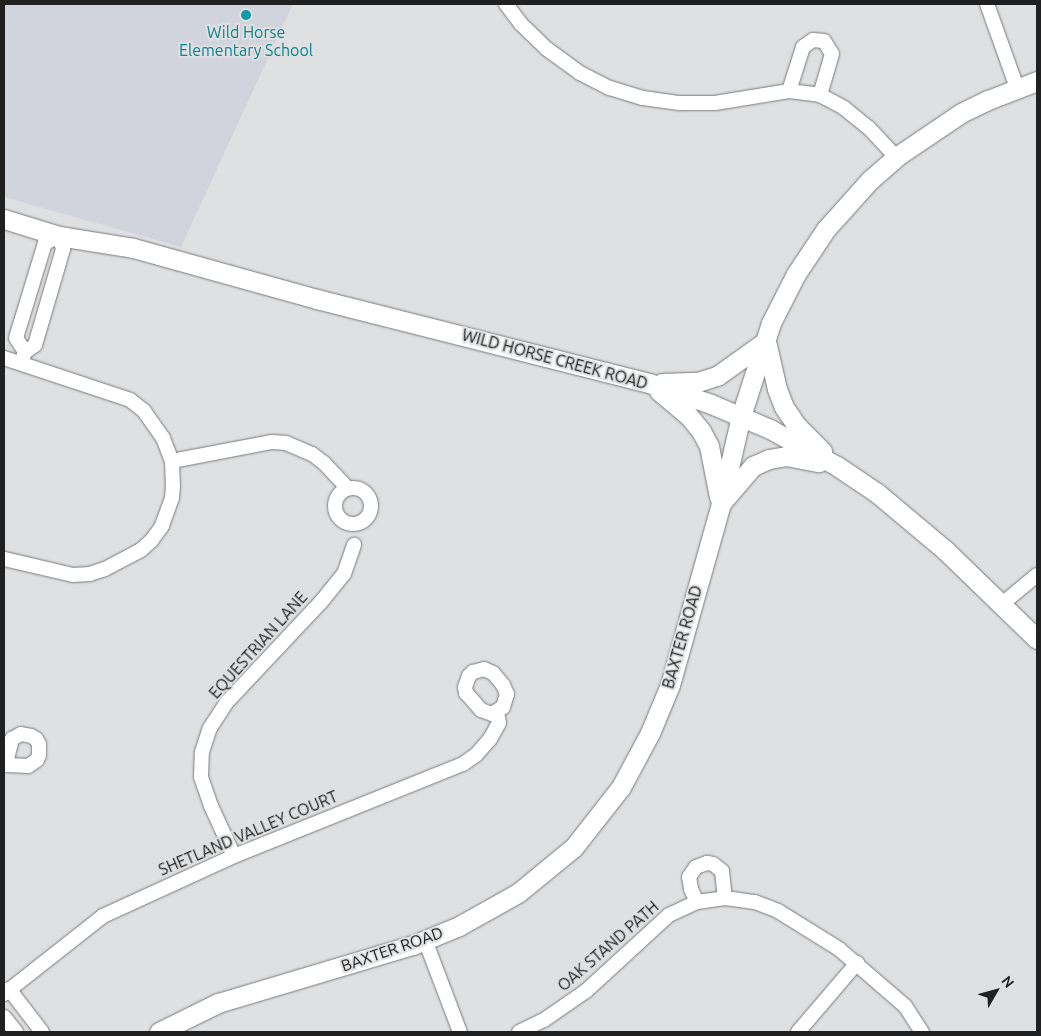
<!DOCTYPE html>
<style>
body{margin:0}
#map{position:relative;width:1041px;height:1036px;overflow:hidden;background:#dfe0e1;font-family:Ubuntu,sans-serif}
div>[style]{position:absolute}
.built>*{inset:0;background:#d2d4dd}
.roads{filter:drop-shadow(0 0 1px #797a7b) drop-shadow(0 0 1px #797a7b)}
.minor>*{height:14px;margin:-7px;padding:0 7px;transform-origin:7px;border-radius:7px;background:#fff}
.minor>.ring{margin:-7px;padding:0;box-sizing:content-box;background:none;border:14px solid #fff;border-radius:50%}
.secondary>*{height:19px;margin:-9.5px;padding:0 9.5px;transform-origin:9.5px;border-radius:9.5px;background:#fff}
.dots>*{width:14px;height:14px;translate:-50% -50%;box-sizing:border-box;border:2px solid #dfe0e1;border-radius:50%}
span{translate:-50% -50%;white-space:nowrap;text-align:center;line-height:1.15;-webkit-text-stroke:4px #dfe0e1;paint-order:stroke}
.culture-label{font-size:16px;color:#0d838f}
.street-label{font-size:16px;color:#202020}
.frame{position:absolute;inset:0;border:5px solid #202020;pointer-events:none}
.north{position:absolute;left:971px;top:966px;width:50px;height:50px;-webkit-text-stroke:4px #dfe0e1;paint-order:stroke;rotate:52deg;font-size:14px;font-weight:700;line-height:20px;text-align:center;color:#202020}
.north::after{content:'';display:block;margin:auto;width:18px;height:22px;background:#202020;clip-path:polygon(50% 0,100% 100%,50% 72%,0 100%)}
</style>
<div id="map">
<div class="built">
<i style="clip-path:polygon(4px 4px,293px 4px,181px 247px,4px 197px)"></i>
</div>
<div class="roads">
<div class="minor">
<i style="left:506px;top:4px;width:25px;rotate:53deg"></i>
<i style="left:521px;top:24px;width:36px;rotate:44deg"></i>
<i style="left:547px;top:49px;width:41px;rotate:36deg"></i>
<i style="left:580px;top:73px;width:34px;rotate:27deg"></i>
<i style="left:610px;top:88px;width:34px;rotate:17deg"></i>
<i style="left:643px;top:98px;width:37px;rotate:8deg"></i>
<i style="left:680px;top:103px;width:35px"></i>
<i style="left:715px;top:103px;width:75px;rotate:-9.2deg"></i>
<i style="left:789px;top:91px;width:31px;rotate:7deg"></i>
<i style="left:820px;top:95px;width:27px;rotate:28deg"></i>
<i style="left:844px;top:108px;width:32px;rotate:39deg"></i>
<i style="left:869px;top:128px;width:40px;rotate:47deg"></i>
<i style="left:987px;top:4px;width:89px;rotate:70.3deg"></i>
<i style="left:789px;top:91px;width:46px;rotate:-72.3deg"></i>
<i style="left:803px;top:47px;width:12px;rotate:-35deg"></i>
<i style="left:813px;top:40px;width:11px;rotate:5deg"></i>
<i style="left:824px;top:41px;width:15px;rotate:58deg"></i>
<i style="left:832px;top:54px;width:43px;rotate:106.3deg"></i>
<i style="left:4px;top:358px;width:133px;rotate:18.4deg"></i>
<i style="left:130px;top:400px;width:18px;rotate:38deg"></i>
<i style="left:144px;top:411px;width:33px;rotate:55deg"></i>
<i style="left:163px;top:438px;width:25px;rotate:69deg"></i>
<i style="left:172px;top:461px;width:25px;rotate:88deg"></i>
<i style="left:173px;top:486px;width:12px;rotate:95deg"></i>
<i style="left:172px;top:498px;width:30px;rotate:110deg"></i>
<i style="left:162px;top:526px;width:17px;rotate:126deg"></i>
<i style="left:152px;top:540px;width:15px;rotate:138deg"></i>
<i style="left:141px;top:550px;width:41px;rotate:152.2deg"></i>
<i style="left:105px;top:569px;width:16px;rotate:162deg"></i>
<i style="left:90px;top:574px;width:17px;rotate:177deg"></i>
<i style="left:73px;top:575px;width:71px;rotate:-166.9deg"></i>
<i style="left:21px;top:363px;width:12px;rotate:-70deg"></i>
<i style="left:25px;top:352px;width:12px;rotate:-35deg"></i>
<i style="left:35px;top:345px;width:100px;rotate:-73.7deg"></i>
<i style="left:63px;top:249px;width:14px;rotate:-107deg"></i>
<i style="left:59px;top:236px;width:16px;rotate:153deg"></i>
<i style="left:45px;top:243px;width:99px;rotate:107deg"></i>
<i style="left:16px;top:338px;width:17px;rotate:57deg"></i>
<i style="left:172px;top:461px;width:102px;rotate:-10.8deg"></i>
<i style="left:272px;top:442px;width:14px;rotate:4deg"></i>
<i style="left:286px;top:443px;width:28px;rotate:23deg"></i>
<i style="left:312px;top:454px;width:15px;rotate:37deg"></i>
<i style="left:324px;top:463px;width:35px;rotate:47deg"></i>
<i class="ring" style="left:335px;top:488px;width:22px;height:22px"></i>
<i style="left:1001px;top:605px;width:47px;rotate:-39.8deg"></i>
<i style="left:484px;top:669px;width:10px;rotate:24deg"></i>
<i style="left:493px;top:673px;width:16px;rotate:50deg"></i>
<i style="left:503px;top:685px;width:10px;rotate:66deg"></i>
<i style="left:507px;top:694px;width:14px;rotate:107deg"></i>
<i style="left:503px;top:707px;width:13px;rotate:148deg"></i>
<i style="left:492px;top:714px;width:12px;rotate:-160deg"></i>
<i style="left:481px;top:710px;width:23px;rotate:-131deg"></i>
<i style="left:466px;top:693px;width:6px;rotate:-99deg"></i>
<i style="left:465px;top:687px;width:12px;rotate:-70deg"></i>
<i style="left:469px;top:676px;width:6px;rotate:-45deg"></i>
<i style="left:473px;top:672px;width:11px;rotate:-15deg"></i>
<i style="left:21px;top:734px;width:10px;rotate:11deg"></i>
<i style="left:31px;top:736px;width:6px;rotate:31deg"></i>
<i style="left:36px;top:739px;width:6px;rotate:59deg"></i>
<i style="left:39px;top:744px;width:11px;rotate:90deg"></i>
<i style="left:39px;top:755px;width:5px;rotate:112deg"></i>
<i style="left:37px;top:760px;width:11px;rotate:146deg"></i>
<i style="left:28px;top:766px;width:20px;rotate:-177deg"></i>
<i style="left:8px;top:765px;width:6px;rotate:-99deg"></i>
<i style="left:7px;top:759px;width:21px;rotate:-76deg"></i>
<i style="left:12px;top:739px;width:10px;rotate:-29deg"></i>
<i style="left:234px;top:856px;width:55px;rotate:-114.7deg"></i>
<i style="left:211px;top:806px;width:31px;rotate:-109deg"></i>
<i style="left:201px;top:777px;width:25px;rotate:-88deg"></i>
<i style="left:202px;top:752px;width:25px;rotate:-72deg"></i>
<i style="left:210px;top:728px;width:31px;rotate:-57deg"></i>
<i style="left:227px;top:702px;width:137px;rotate:-46.8deg"></i>
<i style="left:321px;top:602px;width:36px;rotate:-51deg"></i>
<i style="left:344px;top:574px;width:31px;rotate:-71deg"></i>
<i style="left:697px;top:902px;width:14px;rotate:-115deg"></i>
<i style="left:691px;top:889px;width:12px;rotate:-99deg"></i>
<i style="left:689px;top:877px;width:12px;rotate:-55deg"></i>
<i style="left:696px;top:867px;width:12px;rotate:-20deg"></i>
<i style="left:707px;top:863px;width:6px;rotate:9deg"></i>
<i style="left:713px;top:864px;width:11px;rotate:38deg"></i>
<i style="left:722px;top:871px;width:27px;rotate:84deg"></i>
<i style="left:425px;top:940px;width:98px;rotate:69.2deg"></i>
<i style="left:9px;top:989px;width:54px;rotate:52.5deg"></i>
<i style="left:4px;top:994px;width:126px;rotate:-38.2deg"></i>
<i style="left:103px;top:916px;width:144px;rotate:-24.6deg"></i>
<i style="left:234px;top:856px;width:247px;rotate:-21.9deg"></i>
<i style="left:463px;top:764px;width:16px;rotate:-35deg"></i>
<i style="left:476px;top:755px;width:21px;rotate:-49deg"></i>
<i style="left:490px;top:739px;width:18px;rotate:-61deg"></i>
<i style="left:499px;top:723px;width:11px;rotate:-100deg"></i>
<i style="left:4px;top:1017px;width:19px;rotate:51deg"></i>
<i style="left:519px;top:1032px;width:28px;rotate:-26deg"></i>
<i style="left:544px;top:1020px;width:51px;rotate:-34.6deg"></i>
<i style="left:586px;top:991px;width:113px;rotate:-42.5deg"></i>
<i style="left:669px;top:915px;width:31px;rotate:-25deg"></i>
<i style="left:697px;top:902px;width:28px;rotate:-8deg"></i>
<i style="left:725px;top:898px;width:30px;rotate:8deg"></i>
<i style="left:755px;top:902px;width:25px;rotate:21deg"></i>
<i style="left:778px;top:911px;width:72px;rotate:31.9deg"></i>
<i style="left:839px;top:949px;width:87px;rotate:40.8deg"></i>
<i style="left:905px;top:1006px;width:31px;rotate:57deg"></i>
<i style="left:798px;top:1032px;width:91px;rotate:-49.5deg"></i>
</div>
<div class="secondary">
<i style="left:4px;top:219px;width:58px;rotate:17.2deg"></i>
<i style="left:59px;top:236px;width:75px;rotate:9.2deg"></i>
<i style="left:133px;top:248px;width:191px;rotate:15.5deg"></i>
<i style="left:317px;top:299px;width:342px;rotate:14.2deg"></i>
<i style="left:649px;top:383px;width:65px;rotate:18.7deg"></i>
<i style="left:711px;top:404px;width:64px;rotate:23deg"></i>
<i style="left:770px;top:429px;width:77px;rotate:28.9deg"></i>
<i style="left:837px;top:466px;width:48px;rotate:34deg"></i>
<i style="left:877px;top:493px;width:89px;rotate:40deg"></i>
<i style="left:945px;top:550px;width:128px;rotate:44.1deg"></i>
<i style="left:766px;top:341px;width:49px;rotate:77.1deg"></i>
<i style="left:777px;top:389px;width:19px;rotate:69deg"></i>
<i style="left:784px;top:407px;width:22px;rotate:56deg"></i>
<i style="left:796px;top:425px;width:37px;rotate:45deg"></i>
<i style="left:662px;top:383px;width:36px;rotate:-2deg"></i>
<i style="left:698px;top:382px;width:20px;rotate:-18deg"></i>
<i style="left:717px;top:376px;width:60px;rotate:-35.5deg"></i>
<i style="left:659px;top:391px;width:38px;rotate:40deg"></i>
<i style="left:688px;top:415px;width:21px;rotate:51deg"></i>
<i style="left:701px;top:431px;width:17px;rotate:62deg"></i>
<i style="left:709px;top:446px;width:52px;rotate:78.9deg"></i>
<i style="left:722px;top:502px;width:48px;rotate:-49.3deg"></i>
<i style="left:753px;top:466px;width:17px;rotate:-24deg"></i>
<i style="left:769px;top:459px;width:17px;rotate:-10deg"></i>
<i style="left:786px;top:456px;width:33px;rotate:11deg"></i>
<i style="left:159px;top:1032px;width:66px;rotate:-26.2deg"></i>
<i style="left:218px;top:1003px;width:203px;rotate:-16.6deg"></i>
<i style="left:413px;top:945px;width:50px;rotate:-22.4deg"></i>
<i style="left:459px;top:926px;width:68px;rotate:-29.2deg"></i>
<i style="left:518px;top:893px;width:72px;rotate:-39.4deg"></i>
<i style="left:574px;top:847px;width:76px;rotate:-51.9deg"></i>
<i style="left:621px;top:787px;width:61px;rotate:-61.8deg"></i>
<i style="left:650px;top:733px;width:52px;rotate:-67.4deg"></i>
<i style="left:670px;top:685px;width:189px;rotate:-74.3deg"></i>
<i style="left:721px;top:503px;width:89px;rotate:-77.1deg"></i>
<i style="left:741px;top:416px;width:98px;rotate:-72.1deg"></i>
<i style="left:771px;top:323px;width:55px;rotate:-63deg"></i>
<i style="left:796px;top:274px;width:54px;rotate:-56.3deg"></i>
<i style="left:826px;top:229px;width:66px;rotate:-48.1deg"></i>
<i style="left:870px;top:180px;width:35px;rotate:-41deg"></i>
<i style="left:896px;top:157px;width:78px;rotate:-34.1deg"></i>
<i style="left:961px;top:113px;width:30px;rotate:-26deg"></i>
<i style="left:988px;top:100px;width:53px;rotate:-21.2deg"></i>
</div>
</div>
<div class="dots">
<i style="left:246px;top:15px;background:#0f9aa8"></i>
</div>
<div class="culture-label">
<span style="left:246px;top:41px">Wild Horse<br>Elementary School</span>
</div>
<div class="street-label">
<span style="left:555px;top:359px;rotate:15deg">WILD HORSE CREEK ROAD</span>
<span style="left:682px;top:637px;rotate:-74deg">BAXTER ROAD</span>
<span style="left:258px;top:645px;rotate:-48deg">EQUESTRIAN LANE</span>
<span style="left:248px;top:833px;rotate:-23deg">SHETLAND VALLEY COURT</span>
<span style="left:608px;top:946px;rotate:-41deg">OAK STAND PATH</span>
<span style="left:392px;top:949px;rotate:-19deg">BAXTER ROAD</span>
</div>
<div class="frame"></div>
<div class="north">N</div>
</div>
